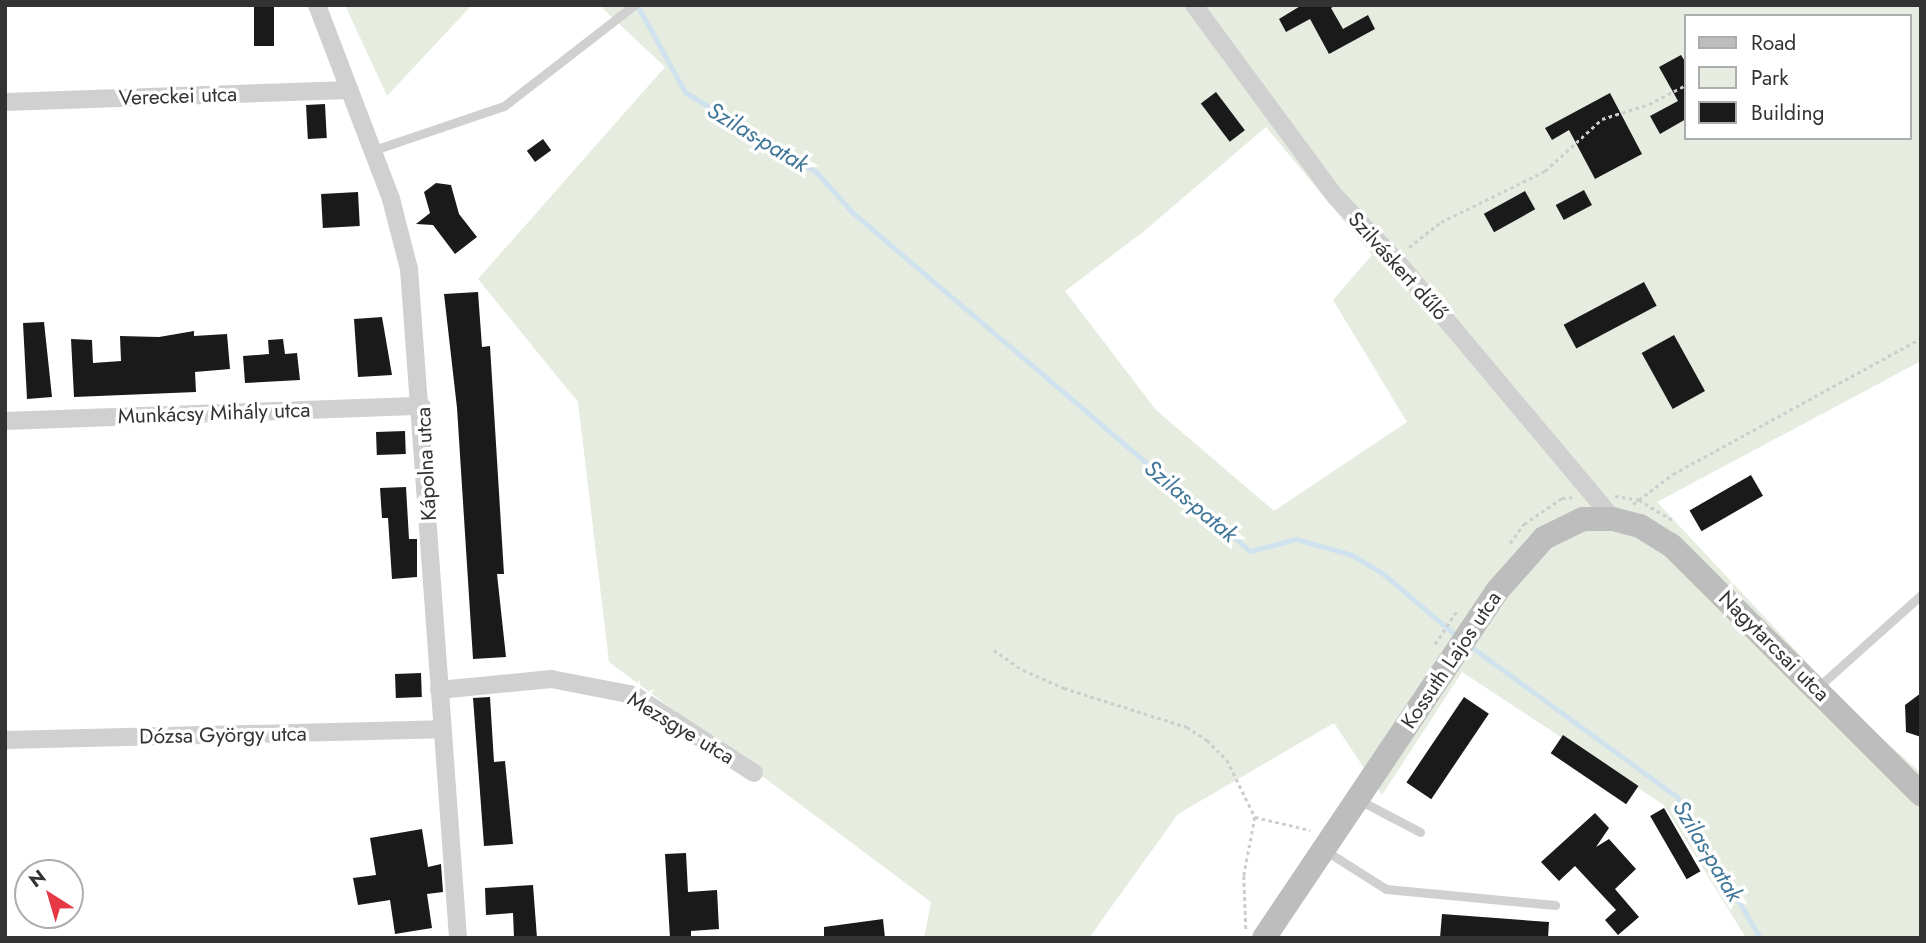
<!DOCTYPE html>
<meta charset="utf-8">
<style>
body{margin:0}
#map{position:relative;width:1926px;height:943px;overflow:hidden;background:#fff;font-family:Jost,sans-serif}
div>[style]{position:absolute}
.green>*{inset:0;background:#e6ecdf}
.stream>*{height:5px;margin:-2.5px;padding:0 2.5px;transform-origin:2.5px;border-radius:2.5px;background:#cfe2ee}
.building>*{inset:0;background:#1a1a1a;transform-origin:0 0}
.path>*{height:2.5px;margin-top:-1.25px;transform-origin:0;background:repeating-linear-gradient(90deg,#cdcdcd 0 3.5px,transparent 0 7px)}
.lane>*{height:9px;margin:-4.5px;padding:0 4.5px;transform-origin:4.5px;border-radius:4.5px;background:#d0d0d0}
.street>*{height:18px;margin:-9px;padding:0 9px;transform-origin:9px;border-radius:9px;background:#d0d0d0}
.secondary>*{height:24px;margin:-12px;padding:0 12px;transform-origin:12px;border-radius:12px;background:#bdbdbd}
span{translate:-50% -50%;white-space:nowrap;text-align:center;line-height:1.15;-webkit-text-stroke:7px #fff;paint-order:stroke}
.street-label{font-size:21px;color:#333}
.water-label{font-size:23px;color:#3f7597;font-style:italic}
.frame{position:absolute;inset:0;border:7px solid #333;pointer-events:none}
.legend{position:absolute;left:1684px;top:14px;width:228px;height:126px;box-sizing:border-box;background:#fff;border:2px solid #adadad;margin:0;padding:9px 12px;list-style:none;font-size:21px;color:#333}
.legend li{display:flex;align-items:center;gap:14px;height:35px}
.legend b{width:35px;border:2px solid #adadad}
.north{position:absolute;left:14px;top:859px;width:70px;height:70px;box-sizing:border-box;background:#fff;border:2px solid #adadad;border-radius:50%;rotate:323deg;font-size:19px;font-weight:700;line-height:28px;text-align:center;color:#333}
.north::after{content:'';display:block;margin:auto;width:24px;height:32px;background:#e63946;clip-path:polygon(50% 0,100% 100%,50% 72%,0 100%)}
</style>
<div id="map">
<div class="green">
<i style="clip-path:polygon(345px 5px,472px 5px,387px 96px)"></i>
<i style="clip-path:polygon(evenodd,599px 5px,1921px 5px,1921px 361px,1657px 502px,1859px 718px,1921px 773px,1921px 938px,1746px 938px,1664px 805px,1462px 672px,1382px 795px,1334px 723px,1178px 814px,1089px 938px,924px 938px,931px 902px,609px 662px,578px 402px,478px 279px,665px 67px,599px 5px,1686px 16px,1910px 16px,1910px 138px,1686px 138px,1686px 16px,599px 5px,1266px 127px,1372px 255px,1333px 300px,1407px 422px,1274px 511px,1156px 410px,1065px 291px,1143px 232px,1266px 127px)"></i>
</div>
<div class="stream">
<i style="left:637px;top:5px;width:99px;rotate:61.1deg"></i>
<i style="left:685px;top:92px;width:153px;rotate:31.4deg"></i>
<i style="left:816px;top:172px;width:55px;rotate:47.9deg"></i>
<i style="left:853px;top:213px;width:521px;rotate:40.41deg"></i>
<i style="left:1250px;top:551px;width:48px;rotate:-14.6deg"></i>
<i style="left:1296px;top:539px;width:58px;rotate:15.9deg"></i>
<i style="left:1352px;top:555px;width:35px;rotate:31deg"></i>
<i style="left:1382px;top:573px;width:101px;rotate:40.2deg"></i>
<i style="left:1470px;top:646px;width:256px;rotate:36.1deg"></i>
<i style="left:1677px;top:797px;width:164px;rotate:59.5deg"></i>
</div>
<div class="building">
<i style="left:254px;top:5px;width:20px;height:41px"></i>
<i style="clip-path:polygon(1302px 5px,1336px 5px,1331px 8px,1343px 29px,1368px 15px,1375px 29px,1329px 54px,1310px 19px,1286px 32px,1279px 19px)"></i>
<i style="clip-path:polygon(1681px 55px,1686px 63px,1686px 119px,1660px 134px,1650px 116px,1678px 101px,1659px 67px)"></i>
<i style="left:1216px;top:92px;width:48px;height:19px;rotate:53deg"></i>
<i style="clip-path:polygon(1610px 93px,1642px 154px,1595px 179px,1569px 130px,1552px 140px,1545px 128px)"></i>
<i style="left:325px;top:104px;width:34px;height:19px;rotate:87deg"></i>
<i style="left:543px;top:139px;width:14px;height:20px;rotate:54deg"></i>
<i style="clip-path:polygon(436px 183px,451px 185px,459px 214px,477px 237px,455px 254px,433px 225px,416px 224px,430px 213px,424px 192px)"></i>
<i style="left:1584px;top:190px;width:17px;height:32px;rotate:62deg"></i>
<i style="left:1525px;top:191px;width:21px;height:47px;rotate:61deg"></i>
<i style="left:358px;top:192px;width:34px;height:37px;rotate:87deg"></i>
<i style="left:1644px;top:282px;width:27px;height:91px;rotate:62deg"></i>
<i style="clip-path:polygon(478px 292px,482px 347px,490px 346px,504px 574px,497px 574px,506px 657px,473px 659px,457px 408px,444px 294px)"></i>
<i style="clip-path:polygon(382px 317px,392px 375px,358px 377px,354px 319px)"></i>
<i style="clip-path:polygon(44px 322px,52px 397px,27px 399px,23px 323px)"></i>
<i style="clip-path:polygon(194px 331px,194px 336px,227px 334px,230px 369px,195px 372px,196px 392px,74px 397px,71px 339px,92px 340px,93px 363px,121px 361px,120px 336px,159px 337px)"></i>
<i style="left:1674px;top:335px;width:64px;height:37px;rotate:61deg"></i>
<i style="clip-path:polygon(283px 339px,285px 354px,297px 353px,300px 380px,245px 383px,243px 356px,269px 354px,268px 340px)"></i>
<i style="left:405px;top:431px;width:23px;height:29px;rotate:88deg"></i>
<i style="left:1751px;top:475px;width:24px;height:71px;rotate:60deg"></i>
<i style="clip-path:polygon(406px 487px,409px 539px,417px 539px,417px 577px,392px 579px,388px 518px,382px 518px,380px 488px)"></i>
<i style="left:421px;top:673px;width:24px;height:26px;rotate:88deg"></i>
<i style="clip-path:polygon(1921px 693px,1921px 737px,1906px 732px,1905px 705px)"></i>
<i style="clip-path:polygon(490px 697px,494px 762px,505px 761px,513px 844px,484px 846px,473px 698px)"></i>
<i style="left:1464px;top:697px;width:30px;height:103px;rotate:34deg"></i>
<i style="left:1563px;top:735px;width:91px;height:22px;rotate:34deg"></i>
<i style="left:1664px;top:808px;width:73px;height:16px;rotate:60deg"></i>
<i style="clip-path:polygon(1595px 813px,1609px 828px,1596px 847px,1609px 839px,1636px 869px,1615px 889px,1639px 917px,1618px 935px,1605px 920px,1616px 910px,1575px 866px,1559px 881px,1541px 862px)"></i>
<i style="clip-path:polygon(422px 829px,428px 867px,441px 864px,443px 892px,427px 894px,432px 928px,395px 934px,390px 900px,358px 905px,353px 878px,376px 875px,370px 838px)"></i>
<i style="clip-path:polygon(686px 853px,688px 892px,717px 890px,719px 929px,691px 931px,691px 938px,670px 938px,665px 854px)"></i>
<i style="clip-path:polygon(533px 885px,537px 938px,514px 938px,513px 913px,486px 915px,485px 888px)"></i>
<i style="clip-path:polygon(1442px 914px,1549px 922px,1548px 938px,1440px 938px)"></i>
<i style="clip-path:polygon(883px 919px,885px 938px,824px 938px,824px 927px)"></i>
</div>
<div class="path">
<i style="left:1409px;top:247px;width:41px;rotate:-38deg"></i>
<i style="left:1441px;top:222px;width:116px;rotate:-26.1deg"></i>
<i style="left:1545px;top:171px;width:77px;rotate:-42.4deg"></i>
<i style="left:1602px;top:119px;width:49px;rotate:-17.7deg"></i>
<i style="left:1649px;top:104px;width:42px;rotate:-27.2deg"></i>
<i style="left:1615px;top:496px;width:24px;rotate:9deg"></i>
<i style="left:1639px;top:500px;width:41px;rotate:31deg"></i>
<i style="left:1633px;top:504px;width:50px;rotate:-36.9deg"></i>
<i style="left:1673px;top:474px;width:283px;rotate:-28.7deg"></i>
<i style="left:1510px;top:543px;width:24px;rotate:-54deg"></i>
<i style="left:1524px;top:524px;width:46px;rotate:-34.4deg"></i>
<i style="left:1562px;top:498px;width:11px;rotate:-5deg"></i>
<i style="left:1435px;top:644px;width:42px;rotate:-56.7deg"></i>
<i style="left:994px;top:650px;width:35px;rotate:35deg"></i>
<i style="left:1023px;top:670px;width:45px;rotate:23.7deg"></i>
<i style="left:1064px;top:688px;width:129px;rotate:17.6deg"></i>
<i style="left:1187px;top:727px;width:24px;rotate:33deg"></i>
<i style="left:1207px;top:740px;width:28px;rotate:45deg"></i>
<i style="left:1227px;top:760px;width:64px;rotate:63.8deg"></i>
<i style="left:1255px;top:817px;width:60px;rotate:100.6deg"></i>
<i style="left:1244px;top:876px;width:53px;rotate:87.8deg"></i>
<i style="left:1255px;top:817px;width:57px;rotate:13.3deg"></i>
</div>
<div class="lane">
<i style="left:374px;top:150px;width:137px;rotate:-18.7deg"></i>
<i style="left:504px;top:106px;width:165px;rotate:-37.8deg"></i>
<i style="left:1817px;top:688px;width:140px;rotate:-41.8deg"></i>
<i style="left:1359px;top:800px;width:69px;rotate:27.7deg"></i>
<i style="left:1326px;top:851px;width:71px;rotate:32.3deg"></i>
<i style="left:1386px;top:889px;width:170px;rotate:5.4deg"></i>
</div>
<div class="street">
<i style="left:317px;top:5px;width:208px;rotate:69.1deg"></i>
<i style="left:391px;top:199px;width:72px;rotate:75.6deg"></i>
<i style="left:409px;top:269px;width:671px;rotate:85.81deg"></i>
<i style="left:1194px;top:5px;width:237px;rotate:53.6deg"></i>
<i style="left:1335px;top:196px;width:96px;rotate:46.7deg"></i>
<i style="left:1401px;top:266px;width:330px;rotate:50deg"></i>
<i style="left:5px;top:102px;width:345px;rotate:-2deg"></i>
<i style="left:5px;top:421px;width:417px;rotate:-2.1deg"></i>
<i style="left:439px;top:690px;width:113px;rotate:-5.6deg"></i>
<i style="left:551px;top:679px;width:85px;rotate:10.9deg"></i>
<i style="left:634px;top:695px;width:143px;rotate:33deg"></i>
<i style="left:5px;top:740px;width:435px;rotate:-1.4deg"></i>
</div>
<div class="secondary">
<i style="left:1264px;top:938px;width:418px;rotate:-56.1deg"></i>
<i style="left:1497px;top:591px;width:71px;rotate:-48.4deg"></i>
<i style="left:1544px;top:538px;width:43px;rotate:-26deg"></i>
<i style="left:1583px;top:519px;width:30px"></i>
<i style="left:1613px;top:519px;width:28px;rotate:15deg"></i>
<i style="left:1640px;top:526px;width:36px;rotate:32deg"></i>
<i style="left:1671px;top:545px;width:353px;rotate:44.9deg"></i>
</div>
<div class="street-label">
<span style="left:178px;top:96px;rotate:-2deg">Vereckei utca</span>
<span style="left:1398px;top:266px;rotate:48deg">Szilváskert dűlő</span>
<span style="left:214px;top:413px;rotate:-2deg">Munkácsy Mihály utca</span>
<span style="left:426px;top:464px;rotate:-93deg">Kápolna utca</span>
<span style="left:1774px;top:646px;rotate:45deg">Nagytarcsai utca</span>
<span style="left:1451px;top:660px;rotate:-56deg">Kossuth Lajos utca</span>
<span style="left:681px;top:728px;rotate:31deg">Mezsgye utca</span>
<span style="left:223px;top:735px;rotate:-1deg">Dózsa György utca</span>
</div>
<div class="water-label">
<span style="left:758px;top:137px;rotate:31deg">Szilas-patak</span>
<span style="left:1191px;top:501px;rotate:40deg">Szilas-patak</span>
<span style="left:1708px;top:851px;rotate:59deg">Szilas-patak</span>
</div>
<div class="frame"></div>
<ul class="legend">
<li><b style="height:9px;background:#bdbdbd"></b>Road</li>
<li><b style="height:19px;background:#e6ecdf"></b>Park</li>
<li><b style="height:19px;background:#1a1a1a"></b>Building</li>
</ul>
<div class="north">N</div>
</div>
